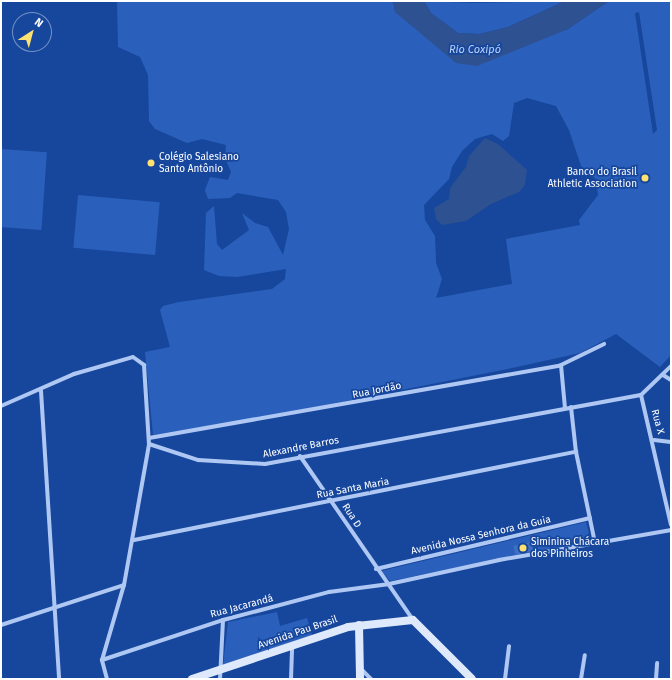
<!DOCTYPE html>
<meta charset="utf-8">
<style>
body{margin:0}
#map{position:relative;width:672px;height:680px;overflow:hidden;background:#17479d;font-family:"Fira Sans",sans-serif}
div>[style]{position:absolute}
.green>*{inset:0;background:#2a60bb;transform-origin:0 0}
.water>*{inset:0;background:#2e5191}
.building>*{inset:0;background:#4070c4;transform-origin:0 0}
.street>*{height:4px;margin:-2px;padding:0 2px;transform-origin:2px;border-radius:2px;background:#afc8f3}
.secondary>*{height:8px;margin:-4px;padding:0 4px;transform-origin:4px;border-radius:4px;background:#dee9fc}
.dots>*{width:11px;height:11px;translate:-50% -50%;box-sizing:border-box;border:2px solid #17479d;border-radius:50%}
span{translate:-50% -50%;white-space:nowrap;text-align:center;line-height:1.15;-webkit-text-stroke:3.5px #17479d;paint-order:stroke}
.poi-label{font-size:10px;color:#fff}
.left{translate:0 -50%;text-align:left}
.right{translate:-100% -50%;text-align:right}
.street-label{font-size:10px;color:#fff}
.water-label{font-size:11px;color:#bbd3f9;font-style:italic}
.frame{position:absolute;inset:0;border:2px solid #fff;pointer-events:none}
.north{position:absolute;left:12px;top:12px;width:40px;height:40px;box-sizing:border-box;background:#17479d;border:1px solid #7491c4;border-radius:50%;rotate:36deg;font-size:11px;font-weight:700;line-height:16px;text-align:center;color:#fff}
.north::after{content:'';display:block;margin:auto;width:14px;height:18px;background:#ffe170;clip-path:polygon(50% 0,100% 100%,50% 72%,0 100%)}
</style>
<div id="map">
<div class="green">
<i style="clip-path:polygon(evenodd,117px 1px,393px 1px,395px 12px,420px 30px,533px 42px,568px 29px,609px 1px,671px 1px,671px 355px,660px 367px,616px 334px,580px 353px,512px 368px,280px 414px,153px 435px,145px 352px,170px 347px,160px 310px,163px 306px,179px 302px,272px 289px,285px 279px,286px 269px,237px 277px,219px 276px,204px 270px,206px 213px,214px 206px,217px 244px,222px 250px,249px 230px,242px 213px,255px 223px,268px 227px,283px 255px,289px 229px,286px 212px,278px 200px,237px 193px,230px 198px,208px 199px,205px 190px,210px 177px,228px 180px,231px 172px,225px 158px,226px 145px,202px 139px,187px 143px,155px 129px,149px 121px,148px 75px,140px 57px,118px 47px,117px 1px,639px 12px,657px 130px,653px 134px,635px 13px,639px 12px,117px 1px,527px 98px,556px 106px,569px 130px,581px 166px,596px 179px,598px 195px,579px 220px,580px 225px,506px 239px,512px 284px,436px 298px,442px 279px,436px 263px,435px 236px,425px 220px,424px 205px,449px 179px,452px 167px,462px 151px,475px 139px,492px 134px,503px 141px,509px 136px,514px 103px,527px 98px)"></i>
<i style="clip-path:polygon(424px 1px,473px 3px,565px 1px,508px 27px,480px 34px,458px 33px,431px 13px)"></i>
<i style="left:1px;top:149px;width:46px;height:78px;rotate:4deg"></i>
<i style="left:78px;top:195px;width:82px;height:53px;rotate:5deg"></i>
<i style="clip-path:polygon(586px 522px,591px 541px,390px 581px,381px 571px)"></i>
<i style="clip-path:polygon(277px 612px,280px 626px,307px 618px,312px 635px,223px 665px,228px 622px)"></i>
</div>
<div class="water">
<i style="clip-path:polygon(393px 1px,424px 1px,431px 13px,458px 33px,480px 34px,508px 27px,565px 1px,609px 1px,568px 29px,477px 66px,456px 63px,395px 12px)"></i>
<i style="clip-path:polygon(485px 138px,498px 144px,527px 170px,525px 185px,519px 192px,491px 204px,466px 221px,442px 225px,436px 219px,434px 208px,449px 199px,450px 188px,466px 167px,469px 156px)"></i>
</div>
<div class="building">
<i style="left:531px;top:542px;width:9px;height:18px;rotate:77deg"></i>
</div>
<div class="street">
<i style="left:561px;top:365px;width:43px;rotate:84.7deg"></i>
<i style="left:663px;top:375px;width:9px;rotate:32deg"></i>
<i style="left:41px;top:391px;width:289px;rotate:86.4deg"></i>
<i style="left:641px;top:395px;width:133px;rotate:77deg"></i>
<i style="left:1px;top:406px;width:80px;rotate:-23.7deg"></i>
<i style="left:74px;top:374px;width:61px;rotate:-16.1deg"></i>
<i style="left:133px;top:357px;width:14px;rotate:36deg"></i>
<i style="left:144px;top:365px;width:79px;rotate:86.4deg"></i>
<i style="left:149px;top:444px;width:52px;rotate:18.1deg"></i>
<i style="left:198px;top:460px;width:67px;rotate:3.4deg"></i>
<i style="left:265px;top:464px;width:382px;rotate:-10.4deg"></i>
<i style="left:641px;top:395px;width:42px;rotate:-44deg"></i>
<i style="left:571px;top:407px;width:45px;rotate:83.7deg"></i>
<i style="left:576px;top:452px;width:93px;rotate:78.2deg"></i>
<i style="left:149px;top:438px;width:418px;rotate:-10deg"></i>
<i style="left:561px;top:365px;width:48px;rotate:-26deg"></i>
<i style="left:654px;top:440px;width:17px;rotate:7deg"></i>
<i style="left:300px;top:456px;width:199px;rotate:55.4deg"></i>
<i style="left:134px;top:540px;width:451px;rotate:-11.3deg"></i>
<i style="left:376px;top:569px;width:220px;rotate:-13.4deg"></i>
<i style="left:1px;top:625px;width:129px;rotate:-18deg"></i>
<i style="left:102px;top:660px;width:127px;rotate:-18.3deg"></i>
<i style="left:223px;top:620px;width:110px;rotate:-14.8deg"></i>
<i style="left:329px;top:592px;width:61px;rotate:-7.6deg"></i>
<i style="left:389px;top:584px;width:113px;rotate:-12.3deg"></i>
<i style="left:499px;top:560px;width:175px;rotate:-9.9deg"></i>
<i style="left:361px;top:669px;width:14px;rotate:45deg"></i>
<i style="left:107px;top:679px;width:20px;rotate:-105deg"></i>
<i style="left:102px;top:660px;width:78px;rotate:-73.7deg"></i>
<i style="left:124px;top:585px;width:143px;rotate:-79.9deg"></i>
<i style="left:220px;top:679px;width:59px;rotate:-87.1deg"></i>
<i style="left:291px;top:679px;width:33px;rotate:-88deg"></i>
<i style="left:505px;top:679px;width:33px;rotate:-83deg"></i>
<i style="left:581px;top:679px;width:24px;rotate:-81deg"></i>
<i style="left:656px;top:679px;width:16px;rotate:-86deg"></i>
</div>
<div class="secondary">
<i style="left:359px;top:625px;width:54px;rotate:88.9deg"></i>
<i style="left:192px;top:679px;width:164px;rotate:-18.4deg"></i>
<i style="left:348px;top:627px;width:65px;rotate:-6.1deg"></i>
<i style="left:413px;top:620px;width:83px;rotate:45deg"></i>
</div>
<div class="dots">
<i style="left:151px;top:163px;background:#ffe170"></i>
<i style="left:645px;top:178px;background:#ffe170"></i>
<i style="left:523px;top:548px;background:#ffe170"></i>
</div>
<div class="poi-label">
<span class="left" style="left:159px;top:163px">Colégio Salesiano<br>Santo Antônio</span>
<span class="right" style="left:637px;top:178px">Banco do Brasil<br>Athletic Association</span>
<span class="left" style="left:531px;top:548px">Siminina Chácara<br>dos Pinheiros</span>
</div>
<div class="street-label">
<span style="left:377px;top:391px;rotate:-11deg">Rua Jordão</span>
<span style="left:657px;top:422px;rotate:75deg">Rua X</span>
<span style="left:301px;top:448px;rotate:-11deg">Alexandre Barros</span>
<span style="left:353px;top:489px;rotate:-11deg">Rua Santa Maria</span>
<span style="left:351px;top:516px;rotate:57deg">Rua D</span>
<span style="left:481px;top:536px;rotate:-13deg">Avenida Nossa Senhora da Guia</span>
<span style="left:242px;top:607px;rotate:-15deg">Rua Jacarandá</span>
<span style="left:298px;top:633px;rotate:-19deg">Avenida Pau Brasil</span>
</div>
<div class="water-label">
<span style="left:475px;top:50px">Rio Coxipó</span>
</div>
<div class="frame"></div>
<div class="north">N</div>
</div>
